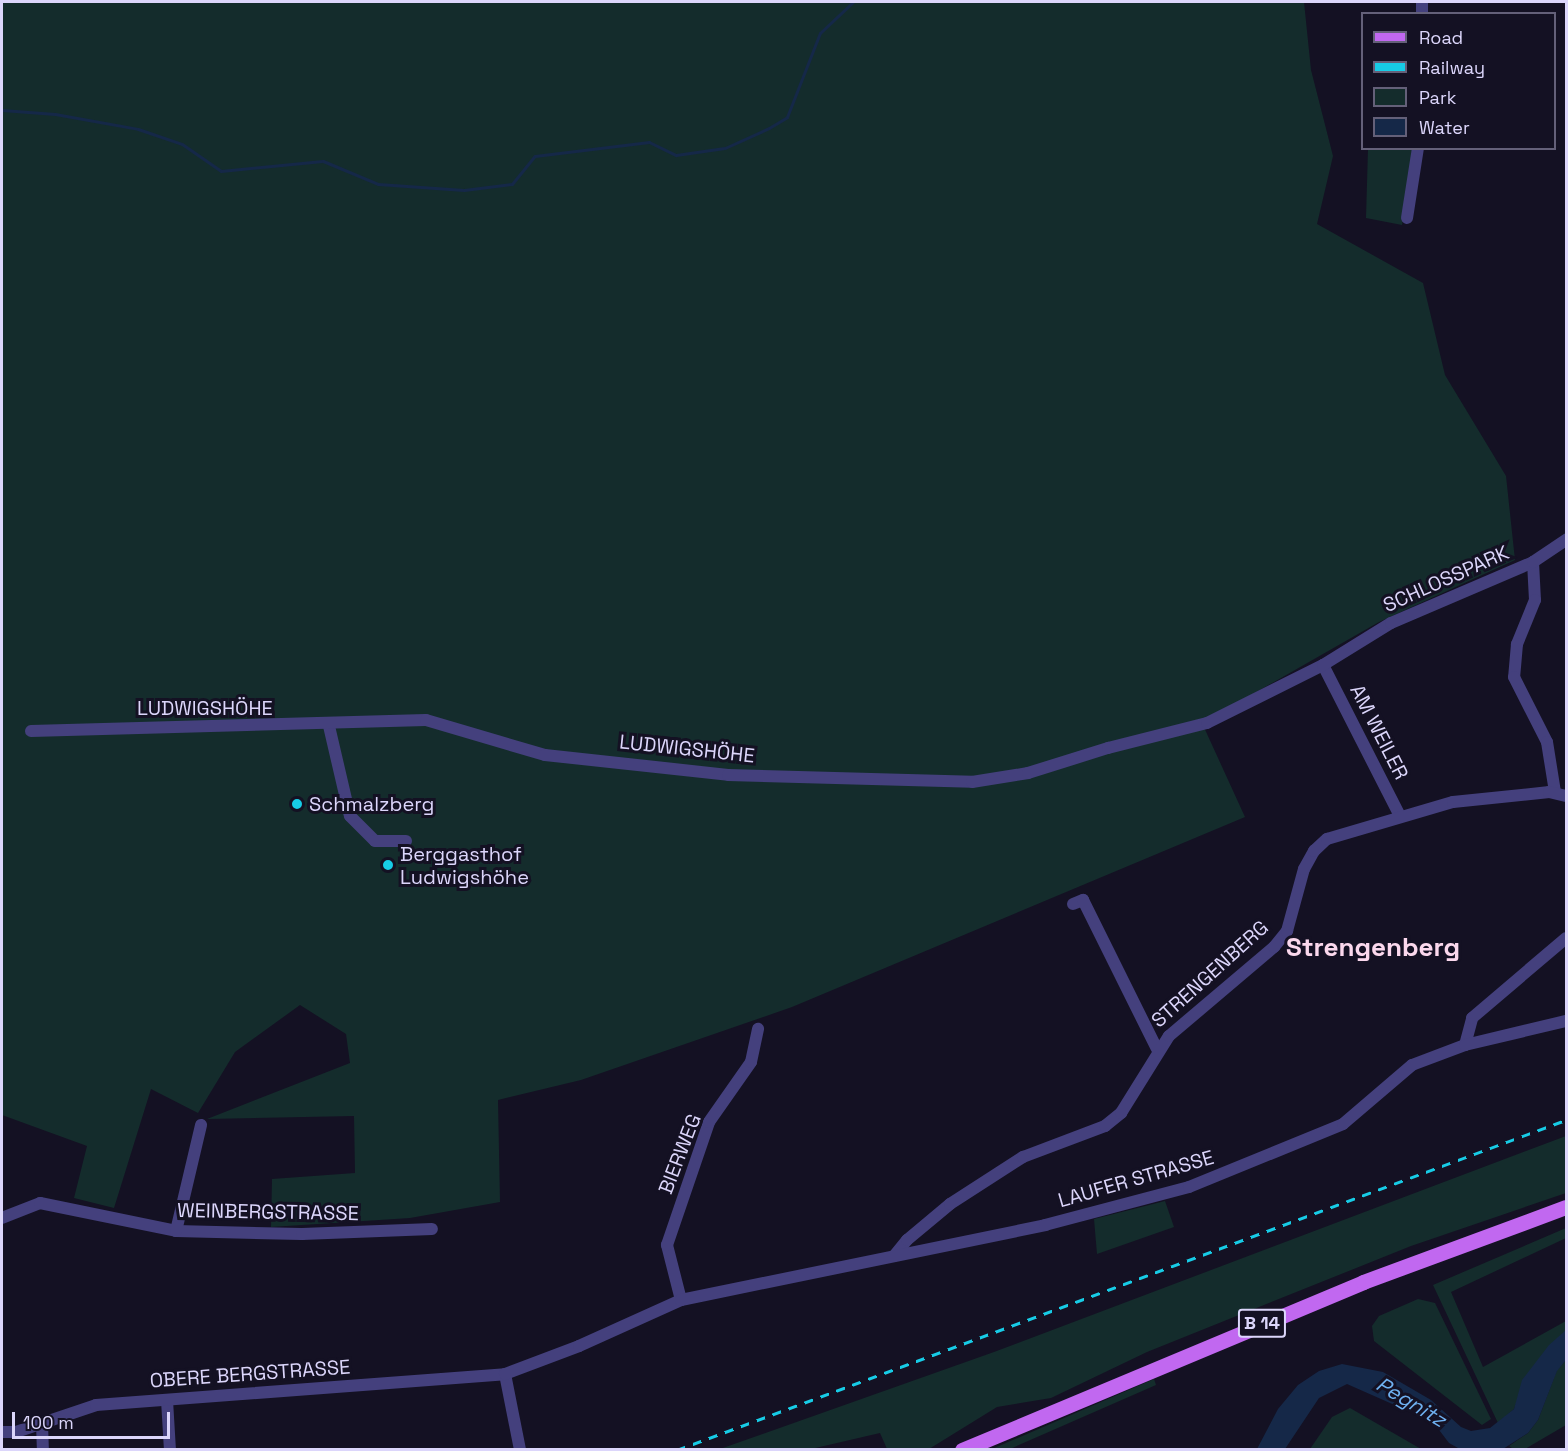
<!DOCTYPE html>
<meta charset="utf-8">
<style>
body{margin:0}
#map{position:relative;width:1568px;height:1451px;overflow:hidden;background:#141123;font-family:"Space Grotesk",sans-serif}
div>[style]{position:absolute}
.green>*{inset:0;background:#142c2c}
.water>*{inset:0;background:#152848}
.stream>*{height:3px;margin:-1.5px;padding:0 1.5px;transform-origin:1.5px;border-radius:1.5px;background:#152848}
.minor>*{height:12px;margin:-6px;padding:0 6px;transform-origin:6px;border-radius:6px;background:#44407d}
.major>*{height:15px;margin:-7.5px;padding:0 7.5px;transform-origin:7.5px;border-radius:7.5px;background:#c168f0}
.rail>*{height:3px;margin-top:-1.5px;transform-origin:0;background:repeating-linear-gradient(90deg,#17cce6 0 9px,transparent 0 17px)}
.dots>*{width:16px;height:16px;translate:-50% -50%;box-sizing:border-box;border:3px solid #141123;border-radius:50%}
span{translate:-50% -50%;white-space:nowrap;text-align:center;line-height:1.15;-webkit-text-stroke:6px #141123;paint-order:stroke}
.shield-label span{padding:2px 4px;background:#141123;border:2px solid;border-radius:4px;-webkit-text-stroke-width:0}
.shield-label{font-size:18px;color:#dcd6fb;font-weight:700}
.street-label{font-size:20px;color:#dcd6fb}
.poi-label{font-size:20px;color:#dcd6fb}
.left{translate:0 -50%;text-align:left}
.water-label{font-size:21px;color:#6fb1f1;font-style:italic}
.district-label{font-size:26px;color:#fbd8ed;font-weight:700}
.frame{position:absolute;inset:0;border:3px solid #dcd6fb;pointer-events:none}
.legend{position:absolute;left:1361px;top:12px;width:195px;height:138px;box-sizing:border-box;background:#141123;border:2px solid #646079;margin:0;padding:8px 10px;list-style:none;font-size:18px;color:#dcd6fb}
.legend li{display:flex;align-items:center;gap:12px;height:30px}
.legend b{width:30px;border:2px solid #646079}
.scale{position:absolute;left:12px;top:1412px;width:158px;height:27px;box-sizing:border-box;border:3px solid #dcd6fb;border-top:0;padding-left:8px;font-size:18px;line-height:21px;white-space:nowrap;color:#dcd6fb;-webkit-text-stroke:4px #141123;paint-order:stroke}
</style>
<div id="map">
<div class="green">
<i style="clip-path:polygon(2px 2px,1304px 2px,1311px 70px,1333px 156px,1317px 224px,1423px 283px,1445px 375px,1506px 476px,1515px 560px,1379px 622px,1202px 723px,1245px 817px,792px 1007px,581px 1080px,498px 1100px,500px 1202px,410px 1218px,271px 1227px,272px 1179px,355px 1173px,354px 1116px,207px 1119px,350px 1063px,346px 1034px,300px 1005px,235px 1052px,198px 1113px,151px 1089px,114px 1208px,74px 1198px,87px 1146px,2px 1115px)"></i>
<i style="clip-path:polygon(1368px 149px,1414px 149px,1402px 225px,1366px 218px)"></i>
<i style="clip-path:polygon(1566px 1136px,1566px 1193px,1411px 1246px,1147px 1352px,1051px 1398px,997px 1407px,929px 1449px,887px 1449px,880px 1433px,811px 1449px,720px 1449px,994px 1352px)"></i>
<i style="clip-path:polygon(1165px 1201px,1174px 1227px,1097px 1254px,1094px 1219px)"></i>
<i style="clip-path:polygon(1566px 1228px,1566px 1238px,1451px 1292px,1483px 1367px,1566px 1321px,1566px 1330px,1520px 1393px,1514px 1409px,1498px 1423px,1433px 1285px)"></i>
<i style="clip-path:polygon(1418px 1299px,1435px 1303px,1491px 1419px,1482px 1425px,1374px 1341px,1372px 1326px,1379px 1316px)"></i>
<i style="clip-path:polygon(1566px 1360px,1566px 1425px,1525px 1449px,1513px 1449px,1509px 1446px,1528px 1433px,1538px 1420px,1557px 1370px)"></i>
<i style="clip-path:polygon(1154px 1379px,1156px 1385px,1010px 1449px,992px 1449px)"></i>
<i style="clip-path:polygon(1350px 1408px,1421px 1449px,1310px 1449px,1332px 1417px)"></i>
</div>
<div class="water">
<i style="clip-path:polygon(1566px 1330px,1566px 1360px,1557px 1371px,1538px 1420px,1528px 1433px,1503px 1449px,1458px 1448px,1449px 1443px,1433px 1422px,1347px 1384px,1319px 1398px,1285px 1449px,1257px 1449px,1278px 1409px,1298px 1385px,1319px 1371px,1342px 1364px,1383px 1372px,1431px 1400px,1461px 1427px,1471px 1431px,1490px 1428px,1514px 1409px,1522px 1380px,1549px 1345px)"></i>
</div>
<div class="stream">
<i style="left:2px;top:110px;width:53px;rotate:4.3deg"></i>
<i style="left:55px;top:114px;width:84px;rotate:10.2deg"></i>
<i style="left:138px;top:129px;width:46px;rotate:18.8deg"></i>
<i style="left:182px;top:144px;width:47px;rotate:34.7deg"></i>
<i style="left:221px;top:171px;width:102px;rotate:-5.6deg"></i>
<i style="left:323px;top:161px;width:60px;rotate:22.7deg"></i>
<i style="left:378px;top:184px;width:86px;rotate:4deg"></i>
<i style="left:464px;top:190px;width:48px;rotate:-7.1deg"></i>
<i style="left:512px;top:184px;width:36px;rotate:-51deg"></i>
<i style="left:535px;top:156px;width:115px;rotate:-7deg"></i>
<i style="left:649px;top:142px;width:30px;rotate:26deg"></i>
<i style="left:676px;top:155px;width:49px;rotate:-8.1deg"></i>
<i style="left:725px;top:148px;width:48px;rotate:-24.4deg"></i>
<i style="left:769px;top:128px;width:21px;rotate:-31deg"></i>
<i style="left:787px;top:117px;width:90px;rotate:-68.6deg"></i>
<i style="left:820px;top:33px;width:45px;rotate:-43.2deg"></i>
</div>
<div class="minor">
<i style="left:1422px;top:2px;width:12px;rotate:90deg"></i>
<i style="left:1407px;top:218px;width:71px;rotate:-81.1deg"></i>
<i style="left:1533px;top:562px;width:38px;rotate:87deg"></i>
<i style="left:1535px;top:600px;width:48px;rotate:112.2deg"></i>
<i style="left:1517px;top:644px;width:33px;rotate:95deg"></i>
<i style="left:1514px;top:677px;width:73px;rotate:63.1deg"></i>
<i style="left:1547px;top:742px;width:51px;rotate:80.9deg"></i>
<i style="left:1323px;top:665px;width:169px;rotate:63deg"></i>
<i style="left:329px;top:726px;width:92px;rotate:76.9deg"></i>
<i style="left:350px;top:816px;width:35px;rotate:45deg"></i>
<i style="left:375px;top:841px;width:31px"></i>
<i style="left:31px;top:731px;width:395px;rotate:-1.6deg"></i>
<i style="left:426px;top:720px;width:124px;rotate:16.4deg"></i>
<i style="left:545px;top:755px;width:184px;rotate:6.2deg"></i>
<i style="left:728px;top:775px;width:244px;rotate:1.6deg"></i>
<i style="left:972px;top:782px;width:57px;rotate:-9.1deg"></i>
<i style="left:1028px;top:773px;width:84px;rotate:-17.4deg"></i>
<i style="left:1108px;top:748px;width:102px;rotate:-14.2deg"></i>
<i style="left:1207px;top:723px;width:130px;rotate:-26.6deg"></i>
<i style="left:1323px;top:665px;width:80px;rotate:-31.7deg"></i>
<i style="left:1391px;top:623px;width:155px;rotate:-23.2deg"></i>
<i style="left:1533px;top:562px;width:40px;rotate:-34deg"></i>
<i style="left:1073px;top:904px;width:11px;rotate:-22deg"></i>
<i style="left:1083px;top:900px;width:166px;rotate:63.6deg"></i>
<i style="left:1465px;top:1045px;width:28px;rotate:-75deg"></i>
<i style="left:1472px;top:1018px;width:123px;rotate:-40.4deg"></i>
<i style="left:2px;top:1218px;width:41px;rotate:-21.5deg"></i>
<i style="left:40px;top:1203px;width:139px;rotate:11.6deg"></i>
<i style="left:176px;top:1231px;width:126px;rotate:1.4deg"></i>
<i style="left:302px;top:1234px;width:130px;rotate:-2.2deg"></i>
<i style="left:176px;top:1231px;width:109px;rotate:-76.7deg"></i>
<i style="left:894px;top:1256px;width:21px;rotate:-51deg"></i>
<i style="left:907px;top:1240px;width:56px;rotate:-39.9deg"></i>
<i style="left:950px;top:1204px;width:87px;rotate:-32.8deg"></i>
<i style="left:1023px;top:1157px;width:88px;rotate:-20.7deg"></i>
<i style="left:1105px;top:1126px;width:21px;rotate:-39deg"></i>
<i style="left:1121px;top:1113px;width:91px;rotate:-58.1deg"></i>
<i style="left:1169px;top:1036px;width:138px;rotate:-40.3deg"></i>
<i style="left:1274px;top:947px;width:21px;rotate:-51deg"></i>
<i style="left:1287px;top:931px;width:64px;rotate:-74.7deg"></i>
<i style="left:1304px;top:869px;width:21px;rotate:-61deg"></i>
<i style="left:1314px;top:851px;width:18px;rotate:-43deg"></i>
<i style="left:1327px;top:839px;width:131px;rotate:-16.4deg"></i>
<i style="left:1453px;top:802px;width:97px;rotate:-5.9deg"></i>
<i style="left:1549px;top:792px;width:17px;rotate:13deg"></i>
<i style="left:681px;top:1300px;width:57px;rotate:-104.3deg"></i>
<i style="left:667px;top:1245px;width:130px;rotate:-71.1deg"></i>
<i style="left:709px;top:1122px;width:73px;rotate:-55deg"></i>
<i style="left:751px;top:1062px;width:34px;rotate:-78deg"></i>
<i style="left:505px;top:1374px;width:77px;rotate:78.8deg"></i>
<i style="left:167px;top:1400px;width:50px;rotate:86.6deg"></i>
<i style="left:42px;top:1424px;width:26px;rotate:88deg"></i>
<i style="left:2px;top:1432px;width:14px"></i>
<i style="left:16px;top:1432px;width:84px;rotate:-18.6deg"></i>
<i style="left:96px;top:1405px;width:410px;rotate:-4.3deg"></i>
<i style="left:505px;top:1374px;width:79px;rotate:-20.7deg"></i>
<i style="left:579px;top:1346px;width:112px;rotate:-24.3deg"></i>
<i style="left:681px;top:1300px;width:372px;rotate:-11.6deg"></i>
<i style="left:1045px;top:1225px;width:149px;rotate:-14.8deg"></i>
<i style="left:1189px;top:1187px;width:166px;rotate:-22.2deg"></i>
<i style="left:1343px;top:1124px;width:91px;rotate:-40.5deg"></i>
<i style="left:1412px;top:1065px;width:57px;rotate:-20.7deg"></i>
<i style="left:1465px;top:1045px;width:104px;rotate:-13.4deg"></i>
</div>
<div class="major">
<i style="left:962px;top:1450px;width:435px;rotate:-22.7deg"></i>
<i style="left:1363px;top:1282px;width:216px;rotate:-20.3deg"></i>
</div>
<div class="rail">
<i style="left:677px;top:1450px;width:948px;rotate:-20.37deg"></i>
</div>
<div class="dots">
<i style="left:297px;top:804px;background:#17cce6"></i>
<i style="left:388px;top:865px;background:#17cce6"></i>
</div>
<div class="shield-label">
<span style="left:1262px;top:1323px">B 14</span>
</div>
<div class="street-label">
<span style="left:1446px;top:579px;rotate:-24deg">SCHLOSSPARK</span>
<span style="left:205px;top:708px">LUDWIGSHÖHE</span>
<span style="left:1379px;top:732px;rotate:63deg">AM WEILER</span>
<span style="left:687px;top:749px;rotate:6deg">LUDWIGSHÖHE</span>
<span style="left:1210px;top:974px;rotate:-42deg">STRENGENBERG</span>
<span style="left:680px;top:1154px;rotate:-69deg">BIERWEG</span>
<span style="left:1136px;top:1179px;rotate:-16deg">LAUFER STRASSE</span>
<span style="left:268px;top:1212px;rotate:1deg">WEINBERGSTRASSE</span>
<span style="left:250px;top:1374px;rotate:-4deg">OBERE BERGSTRASSE</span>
</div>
<div class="poi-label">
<span class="left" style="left:309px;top:804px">Schmalzberg</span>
<span class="left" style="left:400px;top:866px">Berggasthof<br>Ludwigshöhe</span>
</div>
<div class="water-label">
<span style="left:1411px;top:1402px;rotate:31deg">Pegnitz</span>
</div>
<div class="district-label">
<span style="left:1373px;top:948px">Strengenberg</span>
</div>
<div class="frame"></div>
<ul class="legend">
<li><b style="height:8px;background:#c168f0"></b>Road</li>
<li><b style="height:8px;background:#17cce6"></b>Railway</li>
<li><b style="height:16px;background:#142c2c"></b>Park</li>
<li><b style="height:16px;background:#152848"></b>Water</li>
</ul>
<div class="scale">100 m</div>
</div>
